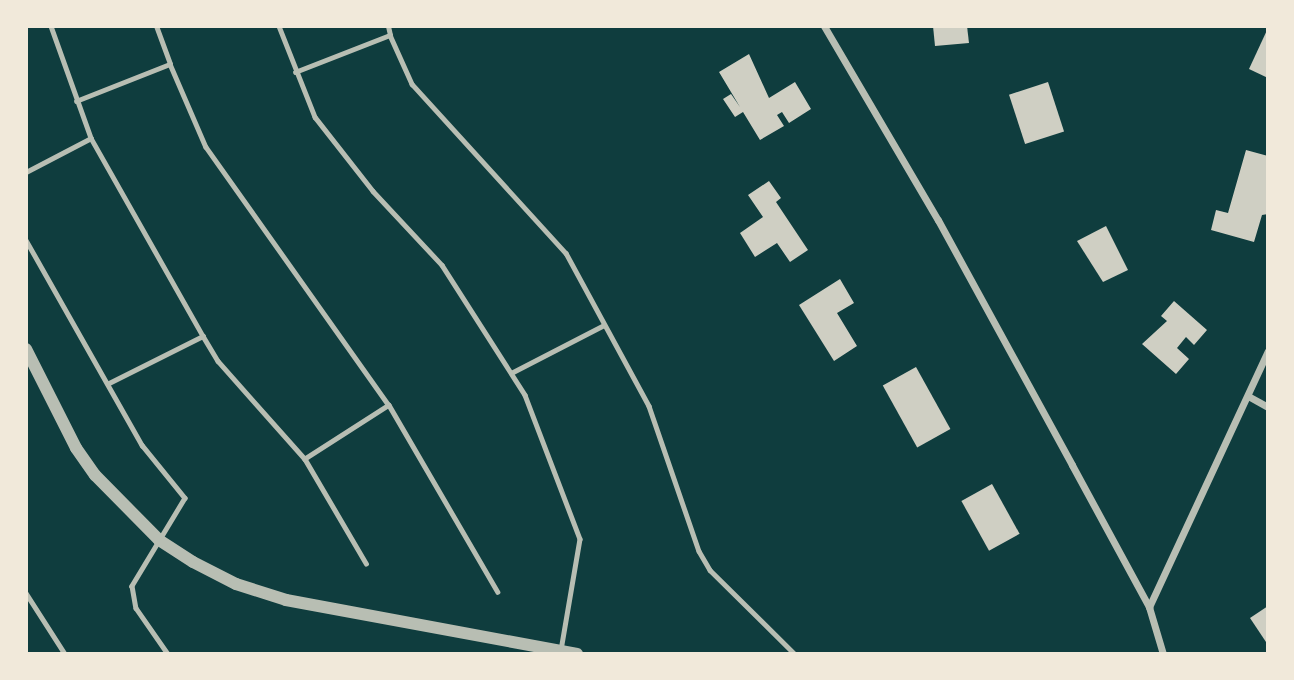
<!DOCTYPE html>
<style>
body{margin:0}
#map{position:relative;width:1294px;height:680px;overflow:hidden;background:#0f3d3e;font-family:Arial,sans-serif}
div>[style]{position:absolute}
.building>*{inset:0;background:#cfcfc3;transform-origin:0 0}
.service>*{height:4.5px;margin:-2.25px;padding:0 2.25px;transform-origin:2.25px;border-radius:2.25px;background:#b8beb3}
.minor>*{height:7px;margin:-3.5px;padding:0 3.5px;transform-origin:3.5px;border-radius:3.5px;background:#b8beb3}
.tertiary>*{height:12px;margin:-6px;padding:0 6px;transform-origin:6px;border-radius:6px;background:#b8beb3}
span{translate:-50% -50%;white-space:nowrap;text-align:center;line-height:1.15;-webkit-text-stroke:5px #f1e9da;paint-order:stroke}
.frame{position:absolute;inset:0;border:28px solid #f1e9da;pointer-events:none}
</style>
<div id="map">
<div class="building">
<i style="clip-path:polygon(933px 26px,967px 26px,969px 43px,935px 46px)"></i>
<i style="clip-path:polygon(1268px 28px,1268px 78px,1249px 69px)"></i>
<i style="clip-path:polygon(749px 54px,769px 98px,795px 82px,811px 109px,789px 123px,782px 112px,777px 115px,784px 126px,760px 140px,743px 112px,735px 117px,723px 99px,731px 94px,740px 107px,719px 72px)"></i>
<i style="left:1048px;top:82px;width:52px;height:41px;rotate:72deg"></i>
<i style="clip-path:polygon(1246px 150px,1268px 156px,1268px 214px,1262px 215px,1254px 242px,1211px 230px,1216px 210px,1228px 213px)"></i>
<i style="clip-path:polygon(769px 181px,781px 198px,776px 202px,808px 250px,790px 262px,777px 243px,755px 257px,740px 233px,763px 217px,748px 195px)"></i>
<i style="clip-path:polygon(1106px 226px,1128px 270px,1103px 282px,1077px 241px)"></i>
<i style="clip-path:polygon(840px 279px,854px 303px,837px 313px,857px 346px,834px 361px,799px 305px)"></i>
<i style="clip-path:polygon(1174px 301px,1207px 330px,1194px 345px,1186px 337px,1177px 348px,1189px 359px,1176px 374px,1142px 344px,1167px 321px,1161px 316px)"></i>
<i style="left:916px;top:367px;width:71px;height:38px;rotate:61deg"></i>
<i style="left:992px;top:484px;width:57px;height:35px;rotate:61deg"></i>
<i style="clip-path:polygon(1268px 606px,1268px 645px,1250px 618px)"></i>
</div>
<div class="service">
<i style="left:51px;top:26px;width:119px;rotate:70.3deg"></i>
<i style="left:279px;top:26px;width:98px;rotate:68.4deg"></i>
<i style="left:315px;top:117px;width:94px;rotate:51.9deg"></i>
<i style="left:373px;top:191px;width:101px;rotate:47deg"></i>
<i style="left:442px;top:265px;width:154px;rotate:57.4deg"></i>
<i style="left:525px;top:395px;width:154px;rotate:69.1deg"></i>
<i style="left:580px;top:539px;width:113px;rotate:99.7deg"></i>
<i style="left:390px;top:35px;width:54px;rotate:65.8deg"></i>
<i style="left:412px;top:84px;width:229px;rotate:47.7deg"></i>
<i style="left:566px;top:253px;width:174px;rotate:61.5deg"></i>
<i style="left:649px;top:406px;width:153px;rotate:71deg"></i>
<i style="left:699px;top:551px;width:22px;rotate:60deg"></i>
<i style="left:710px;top:570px;width:120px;rotate:44.7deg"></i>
<i style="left:170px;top:64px;width:90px;rotate:66.6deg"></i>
<i style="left:206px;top:147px;width:316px;rotate:54.7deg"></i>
<i style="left:389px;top:405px;width:100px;rotate:147.3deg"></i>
<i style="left:295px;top:72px;width:102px;rotate:-21.3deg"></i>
<i style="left:390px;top:35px;width:9px;rotate:-103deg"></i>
<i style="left:76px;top:101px;width:101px;rotate:-21.5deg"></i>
<i style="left:170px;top:64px;width:40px;rotate:-110.2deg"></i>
<i style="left:26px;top:172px;width:73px;rotate:-27.6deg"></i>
<i style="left:91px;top:138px;width:227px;rotate:60.5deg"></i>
<i style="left:26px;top:240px;width:236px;rotate:60.5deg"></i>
<i style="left:142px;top:445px;width:68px;rotate:50.9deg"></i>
<i style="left:185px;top:498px;width:103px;rotate:121.1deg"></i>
<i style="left:132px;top:586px;width:22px;rotate:80deg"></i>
<i style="left:136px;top:608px;width:56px;rotate:55.2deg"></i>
<i style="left:513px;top:372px;width:102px;rotate:-27.3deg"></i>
<i style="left:109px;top:383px;width:105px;rotate:-26.6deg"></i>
<i style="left:203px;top:336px;width:29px;rotate:59deg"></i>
<i style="left:218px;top:361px;width:131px;rotate:48.4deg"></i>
<i style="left:305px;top:459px;width:121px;rotate:59.6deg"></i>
<i style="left:389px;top:405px;width:216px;rotate:59.8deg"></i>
<i style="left:26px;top:593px;width:72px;rotate:57.4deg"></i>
</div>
<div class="minor">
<i style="left:824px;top:26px;width:225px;rotate:59.6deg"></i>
<i style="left:938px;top:220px;width:279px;rotate:61.3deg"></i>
<i style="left:1072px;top:465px;width:162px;rotate:61.5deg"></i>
<i style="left:1149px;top:607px;width:49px;rotate:73.4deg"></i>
<i style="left:1248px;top:396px;width:23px;rotate:29deg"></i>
<i style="left:1149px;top:607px;width:282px;rotate:-65.1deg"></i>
</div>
<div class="tertiary">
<i style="left:26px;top:349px;width:111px;rotate:63.2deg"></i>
<i style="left:76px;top:448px;width:33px;rotate:55deg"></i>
<i style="left:95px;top:475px;width:91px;rotate:45.4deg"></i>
<i style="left:159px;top:540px;width:40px;rotate:32.9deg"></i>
<i style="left:193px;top:562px;width:48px;rotate:27.1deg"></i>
<i style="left:236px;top:584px;width:52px;rotate:17.7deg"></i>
<i style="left:286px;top:600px;width:296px;rotate:10.5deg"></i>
</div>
<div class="frame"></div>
</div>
